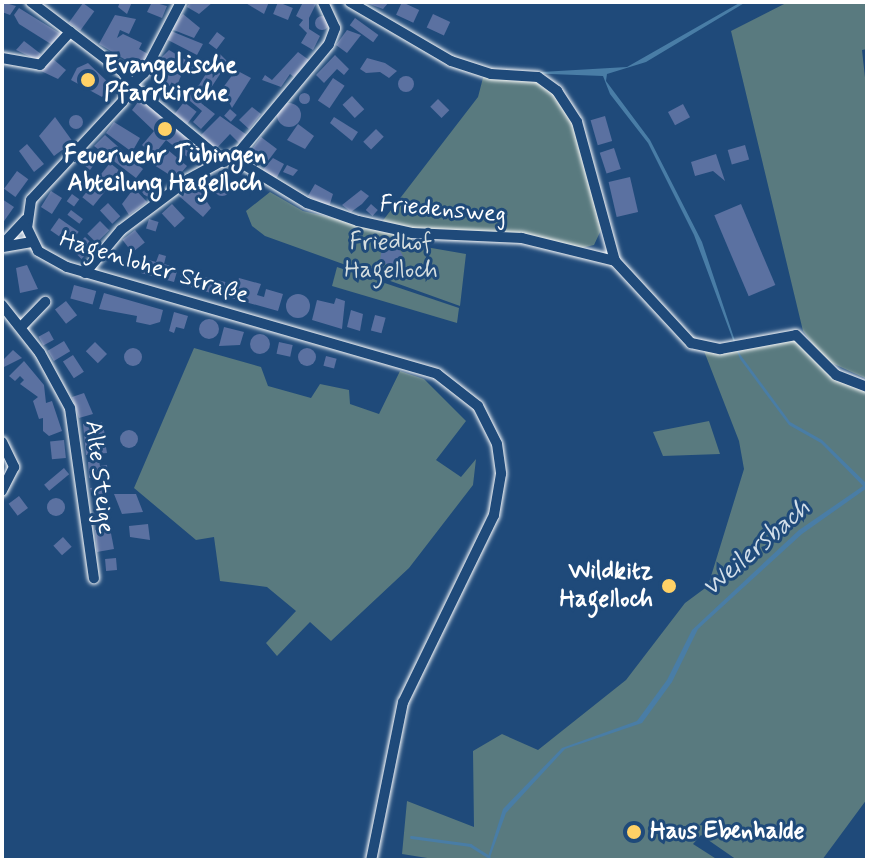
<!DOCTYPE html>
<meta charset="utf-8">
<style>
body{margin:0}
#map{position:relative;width:869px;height:862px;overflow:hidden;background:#1f4a7a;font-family:Mynerve,sans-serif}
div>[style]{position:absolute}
.green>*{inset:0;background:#597a7f}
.water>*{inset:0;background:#497da6}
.stream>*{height:3px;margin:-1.5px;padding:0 1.5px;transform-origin:1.5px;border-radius:1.5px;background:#497da6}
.building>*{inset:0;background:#5b71a1;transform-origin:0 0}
.round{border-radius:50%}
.roads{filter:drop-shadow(0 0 2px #fff) drop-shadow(0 0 2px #fff)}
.minor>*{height:10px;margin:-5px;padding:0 5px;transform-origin:5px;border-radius:5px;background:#1f4a7a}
.dots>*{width:22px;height:22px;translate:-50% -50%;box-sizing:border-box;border:4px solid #1f4a7a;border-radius:50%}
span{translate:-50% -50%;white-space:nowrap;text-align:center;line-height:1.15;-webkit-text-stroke:6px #1f4a7a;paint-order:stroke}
.poi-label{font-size:24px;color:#fff;font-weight:700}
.left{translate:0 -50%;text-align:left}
.right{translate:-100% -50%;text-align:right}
.street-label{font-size:24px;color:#fff}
.park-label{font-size:24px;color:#d6dedf}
.water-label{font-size:26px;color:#d2dee9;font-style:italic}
.frame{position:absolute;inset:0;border:4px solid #fff;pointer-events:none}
</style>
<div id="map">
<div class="green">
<i style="clip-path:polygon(788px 2px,867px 2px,867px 49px,862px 50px,867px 96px,867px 379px,825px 360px,803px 331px,731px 31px)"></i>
<i style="clip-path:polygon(484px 74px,546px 80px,578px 133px,601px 230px,594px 245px,577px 249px,523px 235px,412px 231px,381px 223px,478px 97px)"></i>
<i style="clip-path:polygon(270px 192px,303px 211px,411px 236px,414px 245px,466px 254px,460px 306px,265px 236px,252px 226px,246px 211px)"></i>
<i style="clip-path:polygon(337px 267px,459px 308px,457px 323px,332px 286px)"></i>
<i style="clip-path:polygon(788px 337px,805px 343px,829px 374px,867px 390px,867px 799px,822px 860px,737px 860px,701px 835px,693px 844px,718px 860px,440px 860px,402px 854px,407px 801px,474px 827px,473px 751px,502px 734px,538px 750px,626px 680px,685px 603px,708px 586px,744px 469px,739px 441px,704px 351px)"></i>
<i style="clip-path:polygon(194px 348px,261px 367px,268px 386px,311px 398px,320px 384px,349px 390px,350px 404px,379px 414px,400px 371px,424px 379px,466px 421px,436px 460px,461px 477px,476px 459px,473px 485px,409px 568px,331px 641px,310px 622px,277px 656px,266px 643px,296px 611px,267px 587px,220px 581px,214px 537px,196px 540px,134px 488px)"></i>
<i style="clip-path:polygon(709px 421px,720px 454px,663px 456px,653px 432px)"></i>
</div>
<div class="water">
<i style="clip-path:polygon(741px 2px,746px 2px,646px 62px,607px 74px,606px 81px,650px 140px,702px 242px,739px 353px,790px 422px,822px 440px,867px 484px,867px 488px,802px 534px,698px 629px,672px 682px,642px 723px,565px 749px,506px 813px,489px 860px,487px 860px,503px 809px,562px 748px,637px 721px,667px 680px,692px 630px,799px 530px,863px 486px,821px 443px,789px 425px,740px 359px,694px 235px,648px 143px,610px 94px,603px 76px,524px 73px,627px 67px)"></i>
</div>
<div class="stream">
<i style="left:411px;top:837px;width:60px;rotate:7.7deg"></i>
<i style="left:470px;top:845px;width:22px;rotate:32deg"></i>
</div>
<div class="building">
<i style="clip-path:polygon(2px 2px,16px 6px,10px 15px,2px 12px)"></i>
<i style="clip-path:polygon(120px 2px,132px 2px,127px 14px,118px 7px)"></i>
<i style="clip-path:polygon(152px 2px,167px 6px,162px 18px,147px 12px)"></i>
<i style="clip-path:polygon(190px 2px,213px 2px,199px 14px,187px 7px)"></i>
<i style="clip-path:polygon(244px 2px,269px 2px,264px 14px)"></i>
<i style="left:278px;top:2px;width:16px;height:13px;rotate:22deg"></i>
<i style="clip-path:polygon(303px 2px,317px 2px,309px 18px,309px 29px,320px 36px,313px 50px,301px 43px,307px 33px,299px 25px,303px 20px,296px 16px)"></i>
<i style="clip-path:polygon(364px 2px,389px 2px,383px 9px)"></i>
<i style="left:402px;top:2px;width:19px;height:14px;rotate:25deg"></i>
<i style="left:83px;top:3px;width:14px;height:24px;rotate:36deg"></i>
<i style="clip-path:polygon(19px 8px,61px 34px,54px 46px,19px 24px,14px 15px)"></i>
<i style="clip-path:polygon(183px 14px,200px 28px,194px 38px,171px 29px)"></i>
<i style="left:433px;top:14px;width:19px;height:15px;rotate:25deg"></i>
<i style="clip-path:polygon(115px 15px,136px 19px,129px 34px,120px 30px,117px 38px,123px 34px,142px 43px,139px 49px,148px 54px,141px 69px,99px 44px)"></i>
<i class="round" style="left:315px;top:16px;width:14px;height:14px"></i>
<i style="left:355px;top:18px;width:29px;height:9px;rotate:36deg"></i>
<i style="clip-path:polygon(347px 30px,361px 35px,347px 53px,336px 45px)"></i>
<i style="clip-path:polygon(171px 31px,203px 44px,197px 55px,166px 39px)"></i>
<i style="left:217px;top:32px;width:10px;height:14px;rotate:37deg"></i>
<i style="clip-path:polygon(24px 41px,41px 54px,37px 60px,16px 50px)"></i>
<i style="clip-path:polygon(169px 50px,196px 66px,191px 74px,161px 58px)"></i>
<i style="clip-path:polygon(298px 52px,309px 60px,294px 77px,290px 74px,281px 87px,262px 80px,265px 75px,272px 80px)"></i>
<i style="clip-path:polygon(219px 53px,228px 62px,201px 103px,215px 114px,201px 129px,193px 122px,202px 111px,183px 95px,199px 85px)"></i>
<i style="clip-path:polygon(335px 55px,349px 69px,344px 75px,337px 69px,324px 83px,316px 75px)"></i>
<i style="clip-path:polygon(367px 58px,385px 63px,397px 71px,389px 78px,380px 72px,366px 73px,360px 69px)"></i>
<i style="clip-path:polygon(53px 59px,66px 70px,58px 79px,41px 71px)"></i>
<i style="clip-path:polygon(162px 62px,181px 76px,175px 90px,153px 73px)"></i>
<i style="clip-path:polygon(88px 63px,111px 85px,102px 97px,71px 80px,77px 68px)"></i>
<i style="clip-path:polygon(236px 70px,251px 78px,232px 108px,222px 89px)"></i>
<i class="round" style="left:398px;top:76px;width:16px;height:16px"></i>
<i style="left:333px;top:78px;width:14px;height:27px;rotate:34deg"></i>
<i class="round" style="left:298.5px;top:92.5px;width:11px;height:11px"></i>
<i style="left:352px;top:96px;width:18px;height:13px;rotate:47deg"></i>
<i style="clip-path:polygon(141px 98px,210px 157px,200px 167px,166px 140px,154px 155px,142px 145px,154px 131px,132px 110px)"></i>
<i style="left:438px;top:99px;width:16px;height:11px;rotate:45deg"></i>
<i style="left:184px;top:102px;width:16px;height:15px;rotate:38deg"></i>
<i class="round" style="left:277px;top:103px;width:24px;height:24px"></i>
<i style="left:683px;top:104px;width:15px;height:17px;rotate:62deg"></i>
<i style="clip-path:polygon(252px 107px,261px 114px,249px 129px,239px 120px)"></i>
<i style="left:230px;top:109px;width:9px;height:9px;rotate:41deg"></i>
<i class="round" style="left:69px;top:115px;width:14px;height:14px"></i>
<i style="clip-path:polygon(220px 116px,247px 135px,239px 143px,230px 134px,216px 149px,201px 135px)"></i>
<i style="left:605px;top:116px;width:26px;height:15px;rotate:74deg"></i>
<i style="clip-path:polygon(55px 117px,73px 142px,54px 156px,39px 136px)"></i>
<i style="clip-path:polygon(334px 117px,358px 132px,352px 141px,330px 123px)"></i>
<i style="clip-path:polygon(114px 122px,140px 138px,132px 152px,106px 133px)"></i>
<i style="clip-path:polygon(298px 124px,314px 136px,305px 149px,287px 140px)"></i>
<i style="left:376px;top:129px;width:11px;height:18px;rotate:45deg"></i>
<i style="clip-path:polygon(105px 135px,143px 169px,136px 178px,94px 146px)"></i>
<i style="left:261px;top:137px;width:20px;height:16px;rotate:37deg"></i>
<i style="clip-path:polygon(27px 144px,44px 164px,34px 172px,19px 151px)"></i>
<i style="left:745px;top:145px;width:15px;height:18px;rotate:74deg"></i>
<i style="left:614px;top:148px;width:22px;height:15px;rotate:72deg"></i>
<i style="clip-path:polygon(168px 150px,187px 166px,176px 179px,154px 165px)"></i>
<i style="clip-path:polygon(716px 154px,725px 181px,713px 171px,695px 176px,691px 162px)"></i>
<i style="left:248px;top:155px;width:13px;height:9px;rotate:32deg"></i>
<i style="clip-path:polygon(88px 158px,95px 163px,90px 170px,83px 164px)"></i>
<i style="clip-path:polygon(273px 158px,284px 164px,275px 181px,260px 173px)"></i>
<i style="left:110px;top:163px;width:14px;height:44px;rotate:39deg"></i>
<i style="clip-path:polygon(287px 165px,298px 170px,293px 176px,283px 172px)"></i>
<i style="left:17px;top:171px;width:14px;height:22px;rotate:36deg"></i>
<i style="left:630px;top:177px;width:36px;height:22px;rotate:77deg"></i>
<i class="round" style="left:141px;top:179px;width:18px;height:18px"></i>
<i class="round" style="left:214px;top:180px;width:16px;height:16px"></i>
<i style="clip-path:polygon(194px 182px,211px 208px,203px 217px,179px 196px)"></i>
<i style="clip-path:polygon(315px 184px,333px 194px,329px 207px,308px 196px)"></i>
<i style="clip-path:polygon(134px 188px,147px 202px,129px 215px,122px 204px)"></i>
<i style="clip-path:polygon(361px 190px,369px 196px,362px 204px,351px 212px,342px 205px)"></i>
<i style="left:51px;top:191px;width:13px;height:19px;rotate:32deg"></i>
<i style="left:72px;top:194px;width:9px;height:9px;rotate:36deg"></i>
<i style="clip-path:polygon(2px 199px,14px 207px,2px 224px)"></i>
<i style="left:108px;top:203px;width:18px;height:11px;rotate:47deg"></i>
<i style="left:172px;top:204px;width:19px;height:14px;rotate:47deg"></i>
<i style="left:371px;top:204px;width:9px;height:8px;rotate:41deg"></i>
<i style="left:741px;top:204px;width:88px;height:29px;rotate:67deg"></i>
<i style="left:71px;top:210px;width:15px;height:6px;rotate:37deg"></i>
<i style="left:59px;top:218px;width:24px;height:15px;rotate:35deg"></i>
<i style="left:149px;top:219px;width:10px;height:10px;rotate:17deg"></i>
<i style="left:100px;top:221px;width:13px;height:18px;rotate:45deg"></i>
<i style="left:135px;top:230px;width:16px;height:16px;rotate:52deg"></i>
<i style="left:85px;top:237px;width:13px;height:18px;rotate:45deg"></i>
<i style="clip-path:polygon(396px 243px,403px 256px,393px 267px,380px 261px,382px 246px)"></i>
<i style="clip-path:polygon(159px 254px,166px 256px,164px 264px,178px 268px,174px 282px,141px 273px,145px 259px,156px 262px)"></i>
<i style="clip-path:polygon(27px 265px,38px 289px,20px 293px,16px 268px)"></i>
<i style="left:182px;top:271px;width:19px;height:13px;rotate:16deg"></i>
<i style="left:205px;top:277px;width:21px;height:14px;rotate:14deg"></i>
<i style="clip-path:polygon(239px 278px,261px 284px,257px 295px,264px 297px,266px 289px,283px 294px,278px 311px,231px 298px)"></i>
<i style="left:74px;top:285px;width:23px;height:14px;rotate:15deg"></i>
<i style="clip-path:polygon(104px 293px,163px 310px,160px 322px,150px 325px,136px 322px,137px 316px,99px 309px)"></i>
<i class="round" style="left:286px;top:294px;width:24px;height:24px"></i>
<i style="clip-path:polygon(336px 298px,345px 301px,342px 329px,312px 320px,317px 300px,334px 304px)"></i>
<i style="left:66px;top:301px;width:18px;height:14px;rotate:52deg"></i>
<i style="clip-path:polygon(351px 310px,363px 314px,360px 331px,347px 327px)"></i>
<i style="clip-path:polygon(174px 312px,188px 316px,184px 329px,176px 327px,174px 333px,169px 331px)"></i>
<i style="left:375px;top:315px;width:11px;height:16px;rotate:15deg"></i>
<i class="round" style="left:199px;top:319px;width:20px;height:20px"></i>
<i style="clip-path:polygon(224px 327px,244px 332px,240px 345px,219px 346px)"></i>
<i style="left:49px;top:331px;width:10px;height:12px;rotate:61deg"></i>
<i class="round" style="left:250px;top:334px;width:20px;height:20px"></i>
<i style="left:64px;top:341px;width:12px;height:19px;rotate:59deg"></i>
<i style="left:95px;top:342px;width:17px;height:13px;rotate:45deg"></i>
<i style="left:279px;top:342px;width:14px;height:12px;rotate:12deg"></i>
<i class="round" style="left:124px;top:348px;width:18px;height:18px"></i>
<i class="round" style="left:298px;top:348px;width:18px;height:18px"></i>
<i style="clip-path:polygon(13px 350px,22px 358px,2px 368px,2px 361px)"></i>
<i style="left:73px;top:355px;width:20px;height:12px;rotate:57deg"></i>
<i style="left:326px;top:356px;width:11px;height:10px;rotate:15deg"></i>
<i style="clip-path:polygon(24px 361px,44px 385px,46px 403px,52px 401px,62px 431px,49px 436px,43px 431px,43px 418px,39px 419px,33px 401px,38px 397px,20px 384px,24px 380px,20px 376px,15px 381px,9px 376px)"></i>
<i style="clip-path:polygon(84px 393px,93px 414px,79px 418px,72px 397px)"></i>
<i style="clip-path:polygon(102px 422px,106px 439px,99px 440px,100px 447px,106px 447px,107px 453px,86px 455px,83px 424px)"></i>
<i class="round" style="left:120px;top:430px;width:18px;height:18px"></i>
<i style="left:64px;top:440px;width:18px;height:14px;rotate:84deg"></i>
<i style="clip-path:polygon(99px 461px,100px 466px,107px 465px,108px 475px,89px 478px,88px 462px)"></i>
<i style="left:64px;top:468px;width:8px;height:26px;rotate:50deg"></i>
<i style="clip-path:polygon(103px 487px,110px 505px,97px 506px,90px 488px)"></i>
<i style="clip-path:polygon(114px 494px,136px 494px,143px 512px,122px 514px)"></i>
<i style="left:19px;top:496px;width:15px;height:13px;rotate:53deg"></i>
<i class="round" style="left:47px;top:498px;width:18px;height:18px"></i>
<i style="clip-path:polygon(148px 524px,150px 540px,130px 537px,129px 526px)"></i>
<i style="clip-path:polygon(110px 528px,114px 549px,97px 552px,95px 530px)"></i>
<i style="left:63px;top:537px;width:13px;height:13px;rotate:48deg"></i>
<i style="left:116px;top:558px;width:12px;height:11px;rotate:85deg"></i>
<i style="left:666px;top:579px;width:9px;height:15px;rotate:21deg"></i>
<i class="round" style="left:625px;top:824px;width:16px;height:16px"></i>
</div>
<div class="roads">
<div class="minor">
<i style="left:31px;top:2px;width:116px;rotate:37.3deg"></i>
<i style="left:123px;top:72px;width:15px;rotate:58deg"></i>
<i style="left:350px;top:2px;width:117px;rotate:30.3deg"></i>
<i style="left:451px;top:61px;width:42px;rotate:18deg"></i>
<i style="left:491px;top:74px;width:47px;rotate:3.7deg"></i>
<i style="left:538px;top:77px;width:24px;rotate:36deg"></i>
<i style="left:557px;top:91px;width:37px;rotate:57deg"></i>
<i style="left:577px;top:122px;width:144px;rotate:74.7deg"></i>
<i style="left:615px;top:261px;width:112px;rotate:47.2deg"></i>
<i style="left:691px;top:343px;width:30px;rotate:12deg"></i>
<i style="left:720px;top:349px;width:77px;rotate:-10.4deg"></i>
<i style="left:796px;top:335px;width:57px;rotate:45deg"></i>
<i style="left:836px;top:375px;width:33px;rotate:21deg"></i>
<i style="left:2px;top:58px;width:39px;rotate:10deg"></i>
<i style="left:40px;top:65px;width:45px;rotate:-47.7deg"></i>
<i style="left:131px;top:85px;width:18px;rotate:117deg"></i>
<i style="left:123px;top:101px;width:135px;rotate:132.9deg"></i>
<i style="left:31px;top:200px;width:28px;rotate:98deg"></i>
<i style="left:27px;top:228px;width:25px;rotate:64deg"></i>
<i style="left:38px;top:251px;width:33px;rotate:29deg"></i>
<i style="left:67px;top:267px;width:385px;rotate:16.1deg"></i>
<i style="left:437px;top:374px;width:52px;rotate:38deg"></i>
<i style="left:478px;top:406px;width:42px;rotate:63.4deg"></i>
<i style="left:497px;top:444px;width:30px;rotate:82deg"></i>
<i style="left:501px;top:474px;width:42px;rotate:99.7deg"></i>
<i style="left:494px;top:515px;width:208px;rotate:115.9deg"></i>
<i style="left:403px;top:702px;width:161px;rotate:101.4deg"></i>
<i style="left:131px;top:85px;width:121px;rotate:39.6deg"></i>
<i style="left:131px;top:85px;width:18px;rotate:-43deg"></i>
<i style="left:144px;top:73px;width:80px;rotate:-62.5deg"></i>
<i style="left:233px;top:158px;width:87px;rotate:31.3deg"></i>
<i style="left:307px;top:203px;width:54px;rotate:19.4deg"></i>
<i style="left:358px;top:221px;width:55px;rotate:12.5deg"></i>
<i style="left:412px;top:233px;width:110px;rotate:2.6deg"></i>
<i style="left:522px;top:238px;width:96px;rotate:13.9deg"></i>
<i style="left:2px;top:245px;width:35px;rotate:-47deg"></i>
<i style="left:3px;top:247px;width:29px;rotate:-10deg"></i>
<i style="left:85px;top:273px;width:56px;rotate:-50.1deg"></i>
<i style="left:121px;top:230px;width:85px;rotate:-36.9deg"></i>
<i style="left:189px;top:179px;width:58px;rotate:-28.8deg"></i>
<i style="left:240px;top:151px;width:139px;rotate:-50.2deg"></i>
<i style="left:329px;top:44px;width:17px;rotate:-69deg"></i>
<i style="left:335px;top:28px;width:29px;rotate:-115deg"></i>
<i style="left:2px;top:305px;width:61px;rotate:51.6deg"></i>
<i style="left:40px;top:353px;width:63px;rotate:61.4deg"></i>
<i style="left:70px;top:408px;width:172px;rotate:82deg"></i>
<i style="left:21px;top:327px;width:35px;rotate:-46deg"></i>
<i style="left:2px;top:442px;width:28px;rotate:64deg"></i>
<i style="left:14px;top:467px;width:27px;rotate:117deg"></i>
</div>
</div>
<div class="dots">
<i style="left:88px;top:80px;background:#ffd166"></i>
<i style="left:165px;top:129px;background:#ffd166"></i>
<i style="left:669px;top:586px;background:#ffd166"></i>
<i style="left:634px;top:832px;background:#ffd166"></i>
</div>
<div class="poi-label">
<span class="left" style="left:104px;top:80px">Evangelische<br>Pfarrkirche</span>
<span style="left:165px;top:170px">Feuerwehr Tübingen<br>Abteilung Hagelloch</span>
<span class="right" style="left:653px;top:586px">Wildkitz<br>Hagelloch</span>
<span class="left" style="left:650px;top:832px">Haus Ebenhalde</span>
</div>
<div class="street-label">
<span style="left:443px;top:210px;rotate:5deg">Friedensweg</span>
<span style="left:154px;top:268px;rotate:17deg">Hagenloher Straße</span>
<span style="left:99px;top:477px;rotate:83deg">Alte Steige</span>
</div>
<div class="park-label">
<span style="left:391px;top:257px">Friedhof<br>Hagelloch</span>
</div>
<div class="water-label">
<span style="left:757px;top:549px;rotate:-41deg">Weilersbach</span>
</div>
<div class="frame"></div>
</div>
